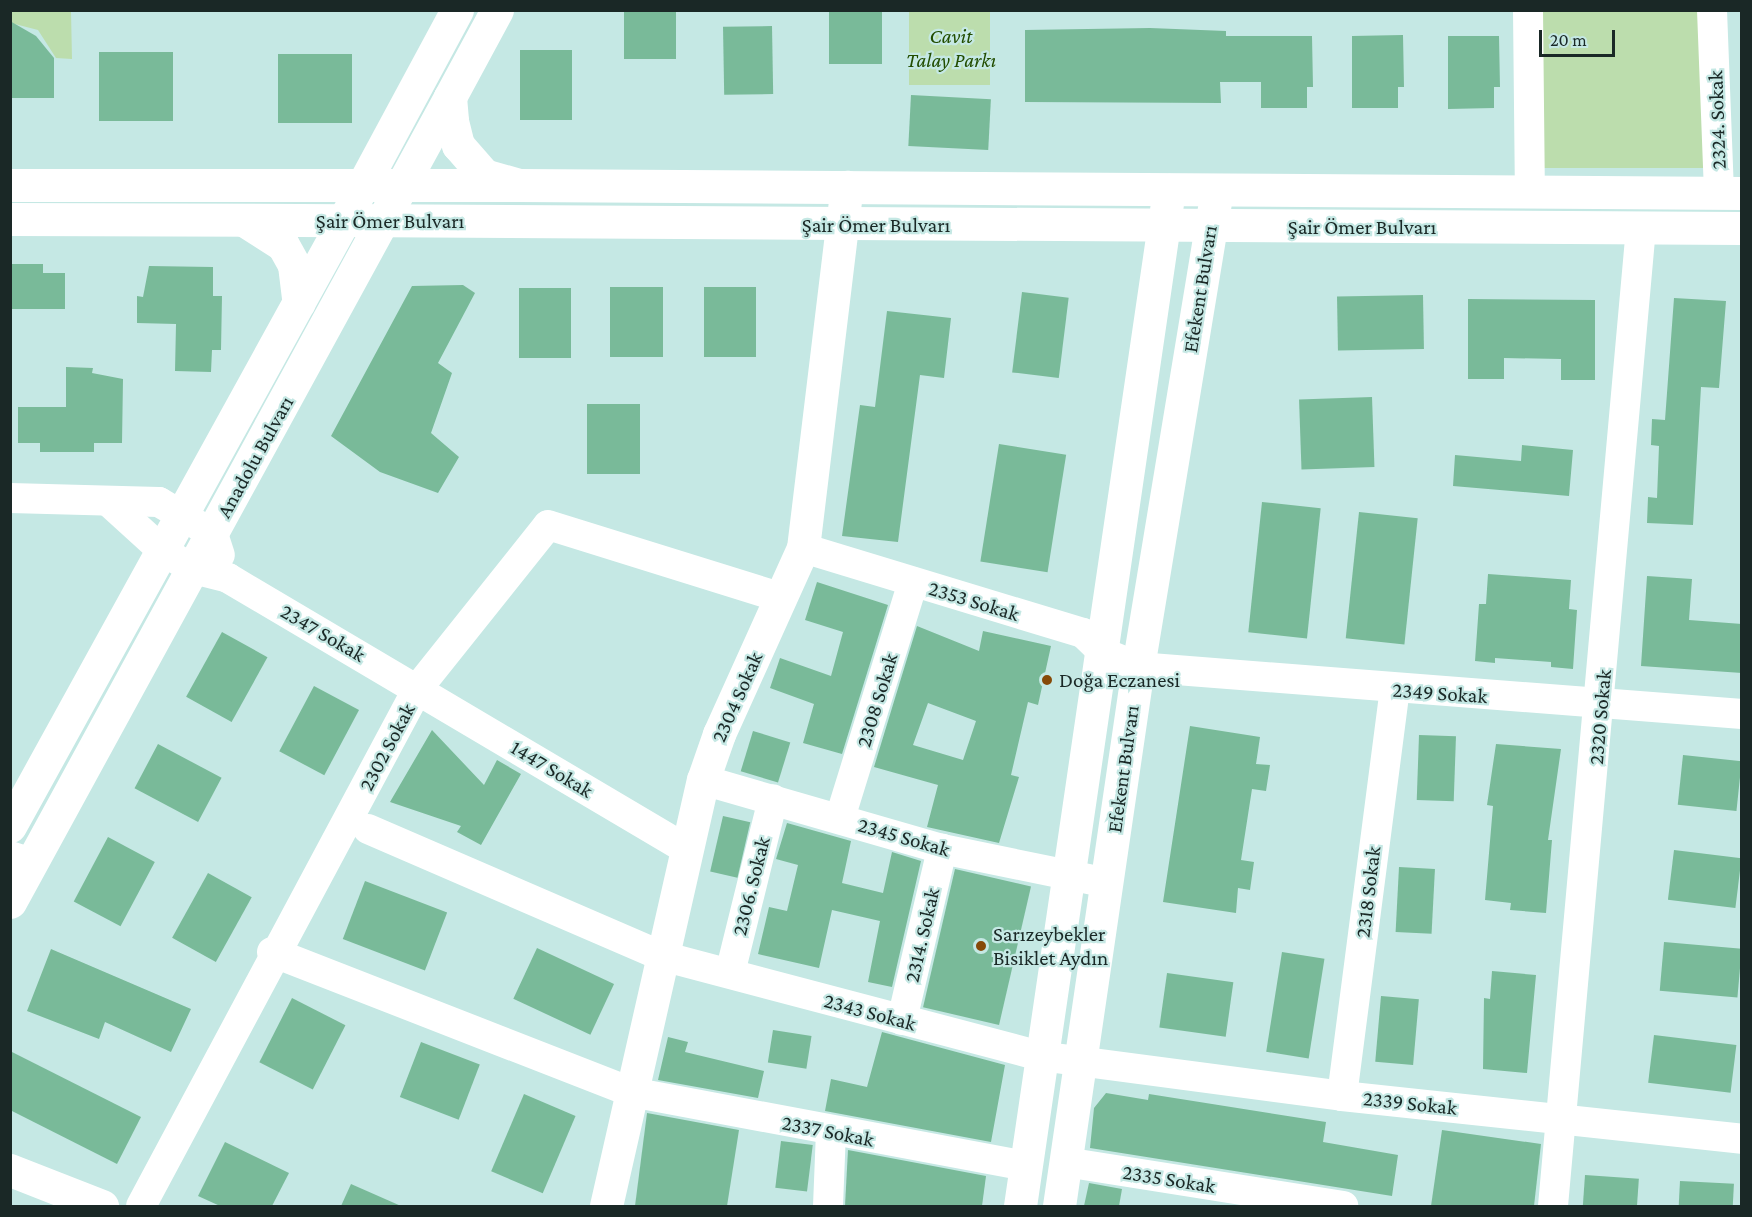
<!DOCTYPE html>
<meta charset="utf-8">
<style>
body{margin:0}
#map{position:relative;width:1752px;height:1217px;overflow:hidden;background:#c5e8e4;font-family:"Crimson Pro",serif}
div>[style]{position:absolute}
.green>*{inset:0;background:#bcddad;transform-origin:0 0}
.building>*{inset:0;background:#79ba99;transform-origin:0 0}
.street>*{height:30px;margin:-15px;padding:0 15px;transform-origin:15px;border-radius:15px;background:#fff}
.secondary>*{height:33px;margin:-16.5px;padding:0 16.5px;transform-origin:16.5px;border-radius:16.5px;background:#fff}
.primary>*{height:33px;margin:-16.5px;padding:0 16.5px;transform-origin:16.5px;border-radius:16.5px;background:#fff}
.dots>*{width:16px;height:16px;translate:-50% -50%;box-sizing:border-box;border:3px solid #c5e8e4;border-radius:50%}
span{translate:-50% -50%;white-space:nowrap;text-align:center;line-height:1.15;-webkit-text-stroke:4.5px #c5e8e4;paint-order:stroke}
.park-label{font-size:21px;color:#224d00;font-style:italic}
.street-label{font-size:21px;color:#1a2826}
.poi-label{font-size:21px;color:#1a2826}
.left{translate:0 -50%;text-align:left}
.frame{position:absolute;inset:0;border:12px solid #1a2826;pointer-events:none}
.scale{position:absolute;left:1539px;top:30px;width:76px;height:27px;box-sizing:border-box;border:3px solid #1a2826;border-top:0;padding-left:8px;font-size:18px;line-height:21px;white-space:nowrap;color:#1a2826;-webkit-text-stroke:4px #c5e8e4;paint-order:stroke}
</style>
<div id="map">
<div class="green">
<i style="clip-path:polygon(10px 11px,71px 11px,72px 59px,56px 58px,38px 30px,11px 23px)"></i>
<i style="left:909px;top:11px;width:81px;height:74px"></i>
<i style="left:1536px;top:11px;width:168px;height:157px"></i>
</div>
<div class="building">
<i style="left:624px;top:10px;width:52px;height:49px"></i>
<i style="left:829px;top:10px;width:53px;height:54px"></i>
<i style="clip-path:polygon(10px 21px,36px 36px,54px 58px,54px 98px,10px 98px)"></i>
<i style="left:772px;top:26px;width:68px;height:49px;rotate:89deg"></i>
<i style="clip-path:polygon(1150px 28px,1226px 31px,1226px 36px,1312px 36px,1313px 87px,1307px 87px,1307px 108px,1261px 108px,1261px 82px,1220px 82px,1221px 103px,1025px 102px,1025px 30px)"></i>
<i style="clip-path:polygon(1403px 35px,1404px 87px,1398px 87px,1398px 108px,1352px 108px,1352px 36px)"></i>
<i style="clip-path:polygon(1448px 36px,1499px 36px,1500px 87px,1494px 87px,1494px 108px,1448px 109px)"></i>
<i style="left:520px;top:50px;width:52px;height:70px"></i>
<i style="left:99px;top:52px;width:74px;height:69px"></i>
<i style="left:278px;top:54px;width:74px;height:69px"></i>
<i style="left:911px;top:95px;width:80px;height:51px;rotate:3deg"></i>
<i style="clip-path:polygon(10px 264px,43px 264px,43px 273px,65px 273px,65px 309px,10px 309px)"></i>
<i style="clip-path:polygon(149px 266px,213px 267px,213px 296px,222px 296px,221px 350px,212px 350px,211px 372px,175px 371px,176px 324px,137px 323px,137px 296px,143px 297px)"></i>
<i style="clip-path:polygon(463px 285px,475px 293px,438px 363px,452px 373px,431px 433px,459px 457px,438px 493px,380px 472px,331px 436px,412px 286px)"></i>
<i style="left:663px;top:287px;width:70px;height:53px;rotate:90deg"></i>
<i style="left:704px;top:287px;width:52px;height:70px"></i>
<i style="left:519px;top:288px;width:52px;height:70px"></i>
<i style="left:1022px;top:292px;width:47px;height:81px;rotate:7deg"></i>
<i style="left:1423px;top:295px;width:54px;height:86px;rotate:89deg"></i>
<i style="clip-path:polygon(1674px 298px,1726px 301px,1719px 388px,1701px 387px,1693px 525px,1647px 523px,1648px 497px,1657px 498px,1659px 446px,1651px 445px,1652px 419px,1665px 420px)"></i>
<i style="clip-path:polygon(1468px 299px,1595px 300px,1595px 380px,1561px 380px,1561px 359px,1504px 358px,1504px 379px,1468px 379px)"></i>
<i style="clip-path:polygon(887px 311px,951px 318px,944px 378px,920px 375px,898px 542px,842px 536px,860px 405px,875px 407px)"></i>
<i style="clip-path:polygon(66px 367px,93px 368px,92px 373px,123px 379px,122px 443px,94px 443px,94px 452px,40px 452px,40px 443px,18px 443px,18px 407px,66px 407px)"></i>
<i style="left:1372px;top:397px;width:70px;height:73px;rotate:88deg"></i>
<i style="left:640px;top:404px;width:70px;height:53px;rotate:90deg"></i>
<i style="left:999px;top:444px;width:68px;height:119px;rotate:9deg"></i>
<i style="clip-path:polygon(1522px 445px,1573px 450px,1569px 496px,1453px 486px,1455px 455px,1521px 461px)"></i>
<i style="left:1262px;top:502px;width:59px;height:131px;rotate:6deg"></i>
<i style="left:1359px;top:512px;width:59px;height:127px;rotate:6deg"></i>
<i style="clip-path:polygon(1488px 574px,1571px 580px,1569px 609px,1577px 610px,1573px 669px,1551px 667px,1551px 662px,1495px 658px,1495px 663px,1475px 661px,1479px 604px,1486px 604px)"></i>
<i style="clip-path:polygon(1647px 576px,1692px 579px,1689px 620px,1742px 624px,1742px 673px,1641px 666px)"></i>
<i style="clip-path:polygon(817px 582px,888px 605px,842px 754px,803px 743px,814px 704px,770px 688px,780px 658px,831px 676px,843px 632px,805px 620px)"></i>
<i style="clip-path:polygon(evenodd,917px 626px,979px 651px,983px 631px,1051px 646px,1038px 705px,1028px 702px,1011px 775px,1019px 777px,999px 843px,927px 827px,938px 785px,874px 767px,917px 626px,928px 703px,976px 721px,963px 760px,913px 745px,928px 703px)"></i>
<i style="left:222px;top:632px;width:52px;height:74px;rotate:29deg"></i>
<i style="left:314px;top:686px;width:51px;height:74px;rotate:28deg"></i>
<i style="clip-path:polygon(1190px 726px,1260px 737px,1256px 764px,1270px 765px,1266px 791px,1252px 789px,1241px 860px,1254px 862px,1250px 890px,1238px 888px,1236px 913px,1163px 902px)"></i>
<i style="clip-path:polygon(432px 730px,484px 785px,497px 760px,521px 774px,481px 845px,457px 832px,461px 826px,390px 802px)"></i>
<i style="left:753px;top:731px;width:39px;height:42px;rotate:17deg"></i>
<i style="left:1419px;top:735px;width:37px;height:65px;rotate:2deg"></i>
<i style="left:158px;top:744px;width:72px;height:50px;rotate:28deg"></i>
<i style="clip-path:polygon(1496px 744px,1561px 749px,1548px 840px,1552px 840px,1546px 913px,1510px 910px,1511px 903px,1485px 900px,1493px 806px,1487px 805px)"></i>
<i style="left:1683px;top:755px;width:59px;height:50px;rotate:6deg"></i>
<i style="left:723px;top:816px;width:28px;height:57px;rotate:13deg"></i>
<i style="clip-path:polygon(787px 823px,851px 841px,842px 883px,883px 893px,892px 852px,921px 861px,892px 987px,868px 982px,880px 921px,832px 910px,819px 968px,758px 954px,769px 907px,787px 911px,798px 865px,776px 859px)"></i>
<i style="left:108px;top:837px;width:53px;height:73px;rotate:28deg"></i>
<i style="left:1674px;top:850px;width:68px;height:50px;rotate:7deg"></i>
<i style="left:1399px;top:867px;width:36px;height:65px;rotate:3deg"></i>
<i style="left:955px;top:869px;width:78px;height:142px;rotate:13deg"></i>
<i style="left:208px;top:873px;width:50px;height:74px;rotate:29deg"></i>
<i style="left:365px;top:881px;width:88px;height:62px;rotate:21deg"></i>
<i style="left:1664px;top:942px;width:78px;height:49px;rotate:5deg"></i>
<i style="left:537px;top:948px;width:85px;height:56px;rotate:25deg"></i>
<i style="clip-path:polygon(51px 949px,191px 1009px,171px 1052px,105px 1022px,99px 1039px,27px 1011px)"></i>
<i style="left:1282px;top:952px;width:43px;height:101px;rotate:9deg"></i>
<i style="clip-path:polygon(1492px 971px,1536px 975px,1527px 1073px,1483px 1069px,1484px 998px,1490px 999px)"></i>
<i style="left:1167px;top:973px;width:67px;height:55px;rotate:8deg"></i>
<i style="left:1381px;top:996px;width:38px;height:66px;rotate:5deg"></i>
<i style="left:292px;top:998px;width:60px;height:72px;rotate:27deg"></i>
<i style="left:773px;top:1030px;width:39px;height:33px;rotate:9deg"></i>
<i style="clip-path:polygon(882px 1032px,1005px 1065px,991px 1142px,825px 1111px,831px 1079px,867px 1087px)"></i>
<i style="left:1654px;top:1035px;width:83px;height:48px;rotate:7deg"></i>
<i style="clip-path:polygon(668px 1037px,688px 1042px,685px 1052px,764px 1071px,758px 1098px,658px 1080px)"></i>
<i style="left:421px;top:1042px;width:63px;height:59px;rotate:21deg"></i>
<i style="clip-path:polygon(10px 1051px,141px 1117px,117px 1164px,10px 1110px)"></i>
<i style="clip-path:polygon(1106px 1093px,1148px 1100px,1149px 1094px,1326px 1122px,1323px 1142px,1398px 1155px,1392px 1196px,1090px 1148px,1094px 1108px)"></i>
<i style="left:524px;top:1094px;width:56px;height:84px;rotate:23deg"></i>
<i style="clip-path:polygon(647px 1113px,739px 1130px,727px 1206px,635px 1206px)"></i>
<i style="clip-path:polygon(1442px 1130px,1541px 1144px,1534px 1206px,1431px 1206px)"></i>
<i style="left:781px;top:1141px;width:32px;height:47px;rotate:7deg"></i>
<i style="clip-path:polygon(225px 1142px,289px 1173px,272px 1206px,220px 1206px,198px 1196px)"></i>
<i style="clip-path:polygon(848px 1150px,986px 1176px,982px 1206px,845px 1206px)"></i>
<i style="left:1585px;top:1175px;width:54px;height:31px;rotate:4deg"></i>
<i style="left:1680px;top:1181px;width:54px;height:25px;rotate:3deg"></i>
<i style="clip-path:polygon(1089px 1183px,1122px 1189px,1119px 1206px,1084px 1206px)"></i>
<i style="clip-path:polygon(351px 1184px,401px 1206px,341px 1206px)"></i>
</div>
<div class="street">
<i style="left:1528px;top:10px;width:182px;rotate:89.4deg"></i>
<i style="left:1712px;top:10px;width:183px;rotate:87.8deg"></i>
<i style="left:10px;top:498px;width:149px;rotate:1.5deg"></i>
<i style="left:159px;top:502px;width:63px;rotate:30.7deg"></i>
<i style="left:213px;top:534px;width:22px;rotate:72deg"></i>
<i style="left:110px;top:503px;width:72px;rotate:42.2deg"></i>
<i style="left:163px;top:551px;width:35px;rotate:31deg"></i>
<i style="left:193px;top:569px;width:36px;rotate:14deg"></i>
<i style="left:228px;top:578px;width:532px;rotate:30.61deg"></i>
<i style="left:803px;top:548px;width:293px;rotate:16.9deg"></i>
<i style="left:1083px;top:633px;width:29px;rotate:44deg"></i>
<i style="left:1104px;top:653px;width:37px;rotate:22deg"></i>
<i style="left:1138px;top:667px;width:606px;rotate:4.45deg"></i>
<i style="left:703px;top:780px;width:249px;rotate:16.1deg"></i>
<i style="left:942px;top:849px;width:168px;rotate:11.6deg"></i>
<i style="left:840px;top:818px;width:247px;rotate:-72.8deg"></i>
<i style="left:368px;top:829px;width:320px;rotate:23.4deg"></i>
<i style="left:662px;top:956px;width:391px;rotate:14.8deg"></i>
<i style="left:1040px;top:1056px;width:305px;rotate:7.5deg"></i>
<i style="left:1342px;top:1096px;width:402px;rotate:6.1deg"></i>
<i style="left:10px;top:856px;width:23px;rotate:18deg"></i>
<i style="left:272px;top:952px;width:385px;rotate:21.3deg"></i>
<i style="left:631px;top:1092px;width:402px;rotate:10.6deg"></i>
<i style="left:730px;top:973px;width:179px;rotate:-76.1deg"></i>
<i style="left:902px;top:1020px;width:176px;rotate:-76.8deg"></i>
<i style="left:1342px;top:1096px;width:410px;rotate:-82.6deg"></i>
<i style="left:1065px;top:1162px;width:282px;rotate:9deg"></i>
<i style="left:141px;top:1206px;width:587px;rotate:-61.86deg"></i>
<i style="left:418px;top:688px;width:208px;rotate:-51.4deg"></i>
<i style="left:548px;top:525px;width:245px;rotate:17.3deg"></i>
<i style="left:828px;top:1206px;width:74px;rotate:-87.7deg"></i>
<i style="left:1553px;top:1206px;width:983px;rotate:-84.86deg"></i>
</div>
<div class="secondary">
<i style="left:10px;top:185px;width:506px"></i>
<i style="left:10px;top:219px;width:334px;rotate:0.2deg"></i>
<i style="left:344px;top:220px;width:692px;rotate:118.86deg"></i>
<i style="left:244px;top:220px;width:46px;rotate:32.7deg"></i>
<i style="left:283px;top:245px;width:23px;rotate:61deg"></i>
<i style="left:294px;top:265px;width:38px;rotate:83deg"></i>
<i style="left:10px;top:902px;width:917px;rotate:-61.34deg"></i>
<i style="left:10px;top:1170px;width:99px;rotate:21.4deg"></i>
<i style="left:606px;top:1206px;width:437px;rotate:-77.2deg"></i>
<i style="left:703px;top:780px;width:49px;rotate:-70.8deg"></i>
<i style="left:719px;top:734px;width:204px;rotate:-65.7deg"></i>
<i style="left:803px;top:548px;width:364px;rotate:-83.1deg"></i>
<i style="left:1020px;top:1206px;width:1027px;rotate:-81.66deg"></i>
<i style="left:1059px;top:1206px;width:545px;rotate:-81.66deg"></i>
<i style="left:1138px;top:667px;width:483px;rotate:-80.6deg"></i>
</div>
<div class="primary">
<i style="left:457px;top:10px;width:238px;rotate:118.3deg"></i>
<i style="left:344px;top:220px;width:1398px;rotate:0.33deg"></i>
<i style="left:497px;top:10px;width:99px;rotate:118.4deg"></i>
<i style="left:450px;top:97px;width:24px;rotate:85deg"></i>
<i style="left:452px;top:121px;width:25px;rotate:76deg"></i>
<i style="left:458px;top:145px;width:40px;rotate:49deg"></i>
<i style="left:484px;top:175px;width:35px;rotate:16deg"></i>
<i style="left:518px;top:185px;width:1224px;rotate:0.37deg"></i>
</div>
<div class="dots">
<i style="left:1047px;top:680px;background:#864907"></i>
<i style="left:981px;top:946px;background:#864907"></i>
</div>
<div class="park-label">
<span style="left:951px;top:48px">Cavit<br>Talay Parkı</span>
</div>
<div class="street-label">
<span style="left:1717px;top:120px;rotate:-92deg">2324. Sokak</span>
<span style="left:390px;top:221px">Şair Ömer Bulvarı</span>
<span style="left:876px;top:225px">Şair Ömer Bulvarı</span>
<span style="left:1362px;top:227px">Şair Ömer Bulvarı</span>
<span style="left:1200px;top:289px;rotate:-81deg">Efekent Bulvarı</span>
<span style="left:255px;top:457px;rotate:-61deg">Anadolu Bulvarı</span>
<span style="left:974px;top:601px;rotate:17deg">2353 Sokak</span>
<span style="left:323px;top:633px;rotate:30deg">2347 Sokak</span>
<span style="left:1440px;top:693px;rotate:4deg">2349 Sokak</span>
<span style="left:737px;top:697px;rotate:-66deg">2304 Sokak</span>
<span style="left:877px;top:700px;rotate:-73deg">2308 Sokak</span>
<span style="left:1600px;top:717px;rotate:-85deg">2320 Sokak</span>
<span style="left:387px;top:747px;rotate:-62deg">2302 Sokak</span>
<span style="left:552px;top:769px;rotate:31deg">1447 Sokak</span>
<span style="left:1123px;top:769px;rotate:-82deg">Efekent Bulvarı</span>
<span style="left:904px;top:837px;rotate:16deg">2345 Sokak</span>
<span style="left:751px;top:886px;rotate:-76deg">2306. Sokak</span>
<span style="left:1368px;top:892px;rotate:-83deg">2318 Sokak</span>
<span style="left:922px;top:935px;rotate:-77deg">2314. Sokak</span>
<span style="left:870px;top:1012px;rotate:15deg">2343 Sokak</span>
<span style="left:1410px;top:1103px;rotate:6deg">2339 Sokak</span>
<span style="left:828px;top:1131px;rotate:11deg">2337 Sokak</span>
<span style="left:1169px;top:1179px;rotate:9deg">2335 Sokak</span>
</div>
<div class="poi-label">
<span class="left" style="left:1059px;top:680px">Doğa Eczanesi</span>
<span class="left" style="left:993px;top:946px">Sarızeybekler<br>Bisiklet Aydın</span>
</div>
<div class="frame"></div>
<div class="scale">20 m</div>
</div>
